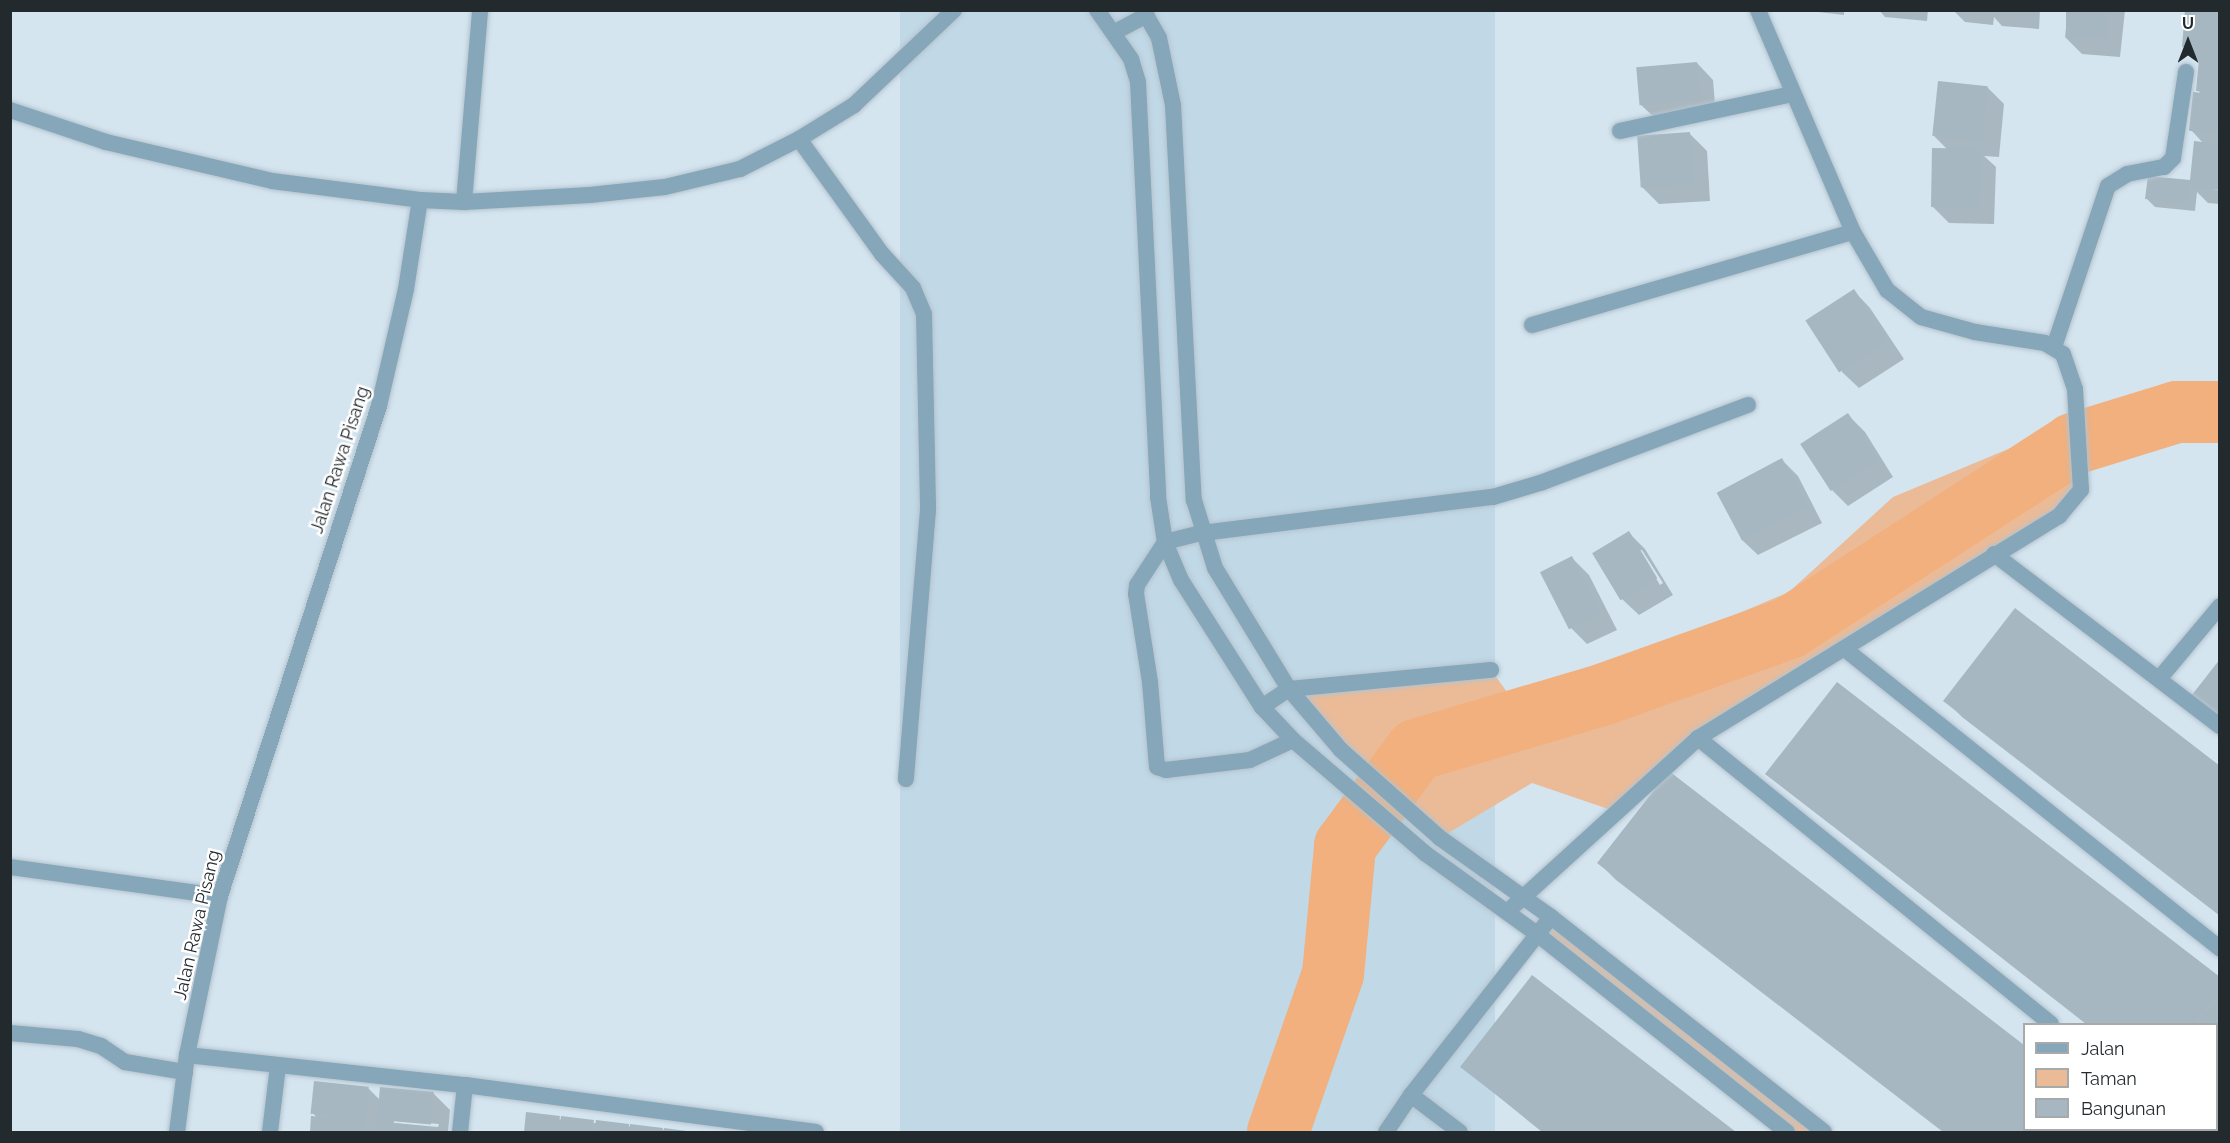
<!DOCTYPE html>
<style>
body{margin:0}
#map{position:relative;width:2230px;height:1143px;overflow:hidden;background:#d4e5f0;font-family:Raleway,sans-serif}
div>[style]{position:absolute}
.built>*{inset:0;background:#c1d8e7;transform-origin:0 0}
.green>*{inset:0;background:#ebbb98;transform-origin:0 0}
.shadow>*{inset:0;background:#0003}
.river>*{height:62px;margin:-31px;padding:0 31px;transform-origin:31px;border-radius:31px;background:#f1b07e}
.building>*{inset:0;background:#a6b7c1;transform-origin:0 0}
.roads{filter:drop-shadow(0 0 2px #b4c3cd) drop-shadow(0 0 2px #b4c3cd)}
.service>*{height:16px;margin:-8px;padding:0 8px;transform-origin:8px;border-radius:8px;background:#86a6b9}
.minor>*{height:16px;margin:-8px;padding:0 8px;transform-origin:8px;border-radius:8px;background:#86a6b9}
.tertiary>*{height:16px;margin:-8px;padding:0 8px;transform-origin:8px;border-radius:8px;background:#86a6b9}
span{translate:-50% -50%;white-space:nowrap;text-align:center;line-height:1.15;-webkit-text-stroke:5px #fff;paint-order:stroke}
.street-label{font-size:18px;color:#232a2e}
.frame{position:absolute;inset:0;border:12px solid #232a2e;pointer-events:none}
.legend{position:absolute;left:2023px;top:1023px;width:195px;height:108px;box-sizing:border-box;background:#fff;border:2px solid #a7aaab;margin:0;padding:8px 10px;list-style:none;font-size:18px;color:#232a2e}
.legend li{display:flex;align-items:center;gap:12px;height:30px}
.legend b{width:30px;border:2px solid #a7aaab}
.north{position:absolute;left:2158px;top:12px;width:60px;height:60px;-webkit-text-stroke:4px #fff;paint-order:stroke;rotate:0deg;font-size:16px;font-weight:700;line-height:24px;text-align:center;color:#232a2e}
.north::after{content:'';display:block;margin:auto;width:21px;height:27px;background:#232a2e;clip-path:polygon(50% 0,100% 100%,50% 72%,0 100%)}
</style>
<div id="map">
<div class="built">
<i style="left:900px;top:11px;width:595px;height:1130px"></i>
</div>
<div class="green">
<i style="clip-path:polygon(2078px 420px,2081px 441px,2069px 507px,1698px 738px,1614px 811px,1532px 783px,1440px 838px,1289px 689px,1491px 670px,1518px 707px,1789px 592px,1893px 497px)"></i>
<i style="left:1551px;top:917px;width:347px;height:22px;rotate:38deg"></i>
</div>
<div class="shadow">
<i style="clip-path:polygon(1801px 10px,1844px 10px,1844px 15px)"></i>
<i style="clip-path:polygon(1879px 10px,1928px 10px,1927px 21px,1885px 17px)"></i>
<i style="clip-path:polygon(1953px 10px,2040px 10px,2039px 29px,2002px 26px,1994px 17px,1993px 25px,1965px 22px)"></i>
<i style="clip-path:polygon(2068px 10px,2125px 10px,2120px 57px,2082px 54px,2065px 37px)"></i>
<i style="clip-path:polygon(2220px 10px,2220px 188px,2207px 187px,2220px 191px,2220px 204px,2208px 203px,2197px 192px,2195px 211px,2155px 207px,2147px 199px,2191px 184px,2204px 144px,2192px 131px,2202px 95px,2198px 90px,2200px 63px,2184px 46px)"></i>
<i style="clip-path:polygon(1697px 63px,1713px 80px,1716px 117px,1657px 120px,1640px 104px)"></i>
<i style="clip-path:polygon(1987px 87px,2004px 104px,1999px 157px,1984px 156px,1996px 167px,1994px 224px,1949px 223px,1932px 206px,1948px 150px,1934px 136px)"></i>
<i style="clip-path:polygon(1690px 134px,1707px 151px,1710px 201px,1659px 204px,1642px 187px)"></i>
<i style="clip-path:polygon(1854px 291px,1870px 308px,1904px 359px,1859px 388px,1842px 372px)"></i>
<i style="clip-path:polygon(1848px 415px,1865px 432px,1893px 477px,1848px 506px,1831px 489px)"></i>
<i style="clip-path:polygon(1782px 460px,1798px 476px,1822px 523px,1758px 555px,1741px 539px)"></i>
<i style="clip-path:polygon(evenodd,1629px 533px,1645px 549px,1673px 595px,1639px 615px,1622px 599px,1629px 533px,1639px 550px,1642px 550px,1663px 583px,1660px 585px,1639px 550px)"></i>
<i style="clip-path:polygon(1572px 558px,1589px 575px,1617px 630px,1587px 644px,1571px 628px)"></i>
<i style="clip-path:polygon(1945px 700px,2220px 768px,2220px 916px,1962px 717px)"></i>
<i style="clip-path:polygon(1670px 774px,2024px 1047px,2024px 1130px,2100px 1132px,1943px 1132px,1616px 880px,1599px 863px)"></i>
<i style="clip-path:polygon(1767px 774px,2220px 979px,2220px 1128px,2216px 1024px,2086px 1024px)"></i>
<i style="clip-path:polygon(1532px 977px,1734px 1132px,1542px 1132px,1462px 1067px)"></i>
<i style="clip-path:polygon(evenodd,368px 1088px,380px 1100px,433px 1093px,450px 1110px,448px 1132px,311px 1132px,312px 1117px,317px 1118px,313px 1113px,368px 1088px,394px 1120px,439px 1124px,438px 1127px,394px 1123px,394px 1120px)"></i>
<i style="clip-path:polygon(528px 1113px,562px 1120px,686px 1132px,525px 1132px)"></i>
</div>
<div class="river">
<i style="left:1278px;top:1132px;width:167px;rotate:-70.8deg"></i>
<i style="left:1333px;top:974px;width:129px;rotate:-84.6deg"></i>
<i style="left:1345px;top:846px;width:119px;rotate:-53.5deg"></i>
<i style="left:1416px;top:750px;width:194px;rotate:-16.5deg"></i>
<i style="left:1602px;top:695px;width:199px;rotate:-19.7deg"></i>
<i style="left:1789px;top:628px;width:338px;rotate:-32.9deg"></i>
<i style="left:2073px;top:444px;width:109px;rotate:-17.1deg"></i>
<i style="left:2177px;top:412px;width:43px"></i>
</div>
<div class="building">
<i style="left:2066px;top:10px;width:41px;height:28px"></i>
<i style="clip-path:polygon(2185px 10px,2220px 10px,2220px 93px,2196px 91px,2200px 48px,2182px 47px)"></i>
<i style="left:1697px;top:62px;width:38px;height:61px;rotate:85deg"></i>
<i style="left:1938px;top:81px;width:50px;height:55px;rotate:6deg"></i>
<i style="left:2193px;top:92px;width:27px;height:39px;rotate:6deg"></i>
<i style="left:1690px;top:132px;width:52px;height:53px;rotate:86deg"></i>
<i style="clip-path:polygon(2194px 141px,2220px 144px,2220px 190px,2189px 187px,2187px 203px,2145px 199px,2148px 176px,2190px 180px)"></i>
<i style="left:1932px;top:148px;width:48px;height:59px;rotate:1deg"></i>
<i style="left:1854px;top:289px;width:62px;height:58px;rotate:57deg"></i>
<i style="left:1848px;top:413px;width:56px;height:57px;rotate:57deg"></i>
<i style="left:1782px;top:458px;width:54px;height:74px;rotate:62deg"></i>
<i style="left:1629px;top:531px;width:55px;height:43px;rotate:59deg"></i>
<i style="left:1572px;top:556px;width:64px;height:36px;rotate:63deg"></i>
<i style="clip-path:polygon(2015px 608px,2220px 766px,2220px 913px,1943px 701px)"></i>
<i style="clip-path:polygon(2220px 659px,2220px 725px,2188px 700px)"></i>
<i style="clip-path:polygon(1837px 682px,2220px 977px,2220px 990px,2192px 1024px,2089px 1024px,1765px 774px)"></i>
<i style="clip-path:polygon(1669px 771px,2024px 1045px,2026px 1132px,1946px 1132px,1597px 863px)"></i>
<i style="clip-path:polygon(1532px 975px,1693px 1099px,1736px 1132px,1545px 1132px,1524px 1116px,1460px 1067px)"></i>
<i style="clip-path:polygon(2220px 998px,2220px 1126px,2216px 1024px,2198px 1024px)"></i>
<i style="left:314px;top:1081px;width:55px;height:33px;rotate:6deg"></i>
<i style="left:380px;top:1087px;width:54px;height:33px;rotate:5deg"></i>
<i style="clip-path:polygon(526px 1112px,560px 1116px,558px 1132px,524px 1132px)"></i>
<i style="clip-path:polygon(311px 1116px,365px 1121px,364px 1132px,310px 1132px)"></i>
<i style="clip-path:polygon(561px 1116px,594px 1120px,592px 1132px,559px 1132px)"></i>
<i style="clip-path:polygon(596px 1120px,629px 1124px,628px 1132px,594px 1132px)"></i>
<i style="clip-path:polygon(377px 1121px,430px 1127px,430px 1132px,375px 1132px)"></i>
<i style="clip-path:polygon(630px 1124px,663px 1128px,662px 1132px,629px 1132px)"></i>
<i style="clip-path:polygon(664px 1128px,687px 1131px,686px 1132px,664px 1132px)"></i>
<i style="left:2040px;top:1130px;width:58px;height:3px"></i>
</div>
<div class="roads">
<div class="service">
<i style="left:799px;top:139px;width:142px;rotate:54.2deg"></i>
<i style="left:882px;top:254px;width:46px;rotate:47.6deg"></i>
<i style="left:913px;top:288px;width:28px;rotate:67deg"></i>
<i style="left:924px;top:314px;width:196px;rotate:88.8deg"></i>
<i style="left:928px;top:510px;width:270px;rotate:94.7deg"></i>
</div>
<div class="minor">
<i style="left:1620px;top:131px;width:176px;rotate:-12.1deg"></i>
<i style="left:464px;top:202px;width:193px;rotate:-85.2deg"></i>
<i style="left:1532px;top:325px;width:334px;rotate:-16.2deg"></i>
<i style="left:2054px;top:347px;width:170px;rotate:-71.5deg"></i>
<i style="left:2108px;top:186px;width:22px;rotate:-32deg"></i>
<i style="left:2127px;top:174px;width:38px;rotate:-11deg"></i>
<i style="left:2164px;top:167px;width:13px;rotate:-45deg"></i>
<i style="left:2173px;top:158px;width:87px;rotate:-81.4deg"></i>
<i style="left:1994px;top:554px;width:284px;rotate:37.3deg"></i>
<i style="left:1846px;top:650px;width:479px;rotate:38.6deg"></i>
<i style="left:2159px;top:679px;width:95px;rotate:-50.1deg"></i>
<i style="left:1262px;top:707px;width:32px;rotate:-34deg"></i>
<i style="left:1289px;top:689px;width:203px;rotate:-5.4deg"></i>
<i style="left:1698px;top:738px;width:454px;rotate:39deg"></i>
<i style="left:1293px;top:740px;width:47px;rotate:155.1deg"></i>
<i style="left:1250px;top:760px;width:85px;rotate:173.2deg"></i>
<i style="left:1166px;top:770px;width:9px;rotate:-162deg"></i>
<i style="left:1157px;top:767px;width:85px;rotate:-94.7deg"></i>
<i style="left:1150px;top:682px;width:89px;rotate:-99deg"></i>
<i style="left:1136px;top:594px;width:9px;rotate:-84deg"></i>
<i style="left:1137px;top:585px;width:51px;rotate:-56.9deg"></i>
<i style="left:1165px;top:542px;width:38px;rotate:-14deg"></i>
<i style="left:1202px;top:533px;width:293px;rotate:-7.1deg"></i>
<i style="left:1493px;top:497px;width:52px;rotate:-16.7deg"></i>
<i style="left:1543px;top:482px;width:219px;rotate:-20.6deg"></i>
<i style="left:10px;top:867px;width:212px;rotate:7.9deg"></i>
<i style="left:1507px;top:912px;width:258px;rotate:-42.3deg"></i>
<i style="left:1698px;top:738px;width:424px;rotate:-31.6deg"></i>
<i style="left:2059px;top:516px;width:34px;rotate:-50deg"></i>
<i style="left:2081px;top:490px;width:101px;rotate:-93.4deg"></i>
<i style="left:2075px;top:389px;width:37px;rotate:-109deg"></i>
<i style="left:2063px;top:354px;width:21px;rotate:-149deg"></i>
<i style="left:2045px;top:343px;width:71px;rotate:-171.1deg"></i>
<i style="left:1975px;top:332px;width:56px;rotate:-164.5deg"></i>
<i style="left:1921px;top:317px;width:43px;rotate:-141.5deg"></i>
<i style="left:1887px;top:290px;width:67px;rotate:-120.4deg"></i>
<i style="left:1853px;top:232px;width:241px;rotate:-113.2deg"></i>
<i style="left:10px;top:1033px;width:68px;rotate:5deg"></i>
<i style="left:78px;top:1039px;width:24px;rotate:17deg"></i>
<i style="left:101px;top:1046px;width:29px;rotate:34deg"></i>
<i style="left:125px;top:1062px;width:61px;rotate:9.5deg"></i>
<i style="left:187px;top:1055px;width:280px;rotate:6.2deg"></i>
<i style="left:465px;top:1085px;width:354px;rotate:7.6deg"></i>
<i style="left:1411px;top:1095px;width:61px;rotate:37.1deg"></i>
<i style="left:2181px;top:1130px;width:4px;rotate:34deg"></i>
<i style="left:270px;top:1132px;width:66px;rotate:-83.1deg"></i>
<i style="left:460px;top:1132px;width:47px;rotate:-83.9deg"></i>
<i style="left:1386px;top:1132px;width:45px;rotate:-56deg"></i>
<i style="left:1411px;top:1095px;width:226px;rotate:-51.8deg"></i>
<i style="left:2117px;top:1132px;width:3px;rotate:-45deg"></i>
</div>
<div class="tertiary">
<i style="left:1097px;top:10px;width:60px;rotate:55.2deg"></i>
<i style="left:1131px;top:59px;width:24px;rotate:73deg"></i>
<i style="left:1138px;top:82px;width:415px;rotate:87.2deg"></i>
<i style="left:1158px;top:497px;width:46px;rotate:81.2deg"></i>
<i style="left:1165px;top:542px;width:41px;rotate:67.2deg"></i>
<i style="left:1181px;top:580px;width:151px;rotate:57.5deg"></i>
<i style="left:1262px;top:707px;width:45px;rotate:46.8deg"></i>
<i style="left:1293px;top:740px;width:175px;rotate:40.6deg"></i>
<i style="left:1426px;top:854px;width:137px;rotate:35.8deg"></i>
<i style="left:1537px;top:934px;width:319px;rotate:38.4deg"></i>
<i style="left:1143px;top:10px;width:32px;rotate:60deg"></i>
<i style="left:1159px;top:38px;width:68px;rotate:78.2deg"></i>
<i style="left:1173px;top:105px;width:396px;rotate:87deg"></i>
<i style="left:1194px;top:500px;width:71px;rotate:72.8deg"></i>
<i style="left:1215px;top:568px;width:142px;rotate:58.6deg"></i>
<i style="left:1289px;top:689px;width:80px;rotate:49.6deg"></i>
<i style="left:1341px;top:750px;width:132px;rotate:41.6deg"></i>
<i style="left:1440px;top:838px;width:136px;rotate:35.4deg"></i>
<i style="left:1551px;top:917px;width:347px;rotate:38.2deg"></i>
<i style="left:1115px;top:32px;width:36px;rotate:-28deg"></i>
<i style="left:10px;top:110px;width:101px;rotate:18.4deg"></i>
<i style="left:106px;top:142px;width:171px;rotate:13.2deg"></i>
<i style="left:272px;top:181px;width:149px;rotate:7.3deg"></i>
<i style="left:420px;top:200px;width:44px;rotate:2.6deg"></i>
<i style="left:464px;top:202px;width:126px;rotate:-3.2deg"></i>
<i style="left:590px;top:195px;width:75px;rotate:-6.1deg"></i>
<i style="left:665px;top:187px;width:77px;rotate:-13.5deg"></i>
<i style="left:740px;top:169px;width:66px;rotate:-27deg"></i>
<i style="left:799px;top:139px;width:65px;rotate:-31.7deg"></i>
<i style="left:854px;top:105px;width:138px;rotate:-43.5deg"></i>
<i style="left:177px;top:1132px;width:78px;rotate:-82.6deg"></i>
<i style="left:187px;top:1055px;width:162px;rotate:-78.3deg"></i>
<i style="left:220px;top:896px;width:515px;rotate:-72.02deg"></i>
<i style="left:379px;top:406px;width:120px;rotate:-77deg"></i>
<i style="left:406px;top:289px;width:90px;rotate:-81.1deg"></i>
</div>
</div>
<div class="street-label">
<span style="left:340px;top:460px;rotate:-72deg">Jalan Rawa Pisang</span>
<span style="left:197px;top:925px;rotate:-77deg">Jalan Rawa Pisang</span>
</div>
<div class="frame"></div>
<ul class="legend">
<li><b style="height:8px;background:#86a6b9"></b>Jalan</li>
<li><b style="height:16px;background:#ebbb98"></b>Taman</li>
<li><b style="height:16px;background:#a6b7c1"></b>Bangunan</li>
</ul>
<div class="north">U</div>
</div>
